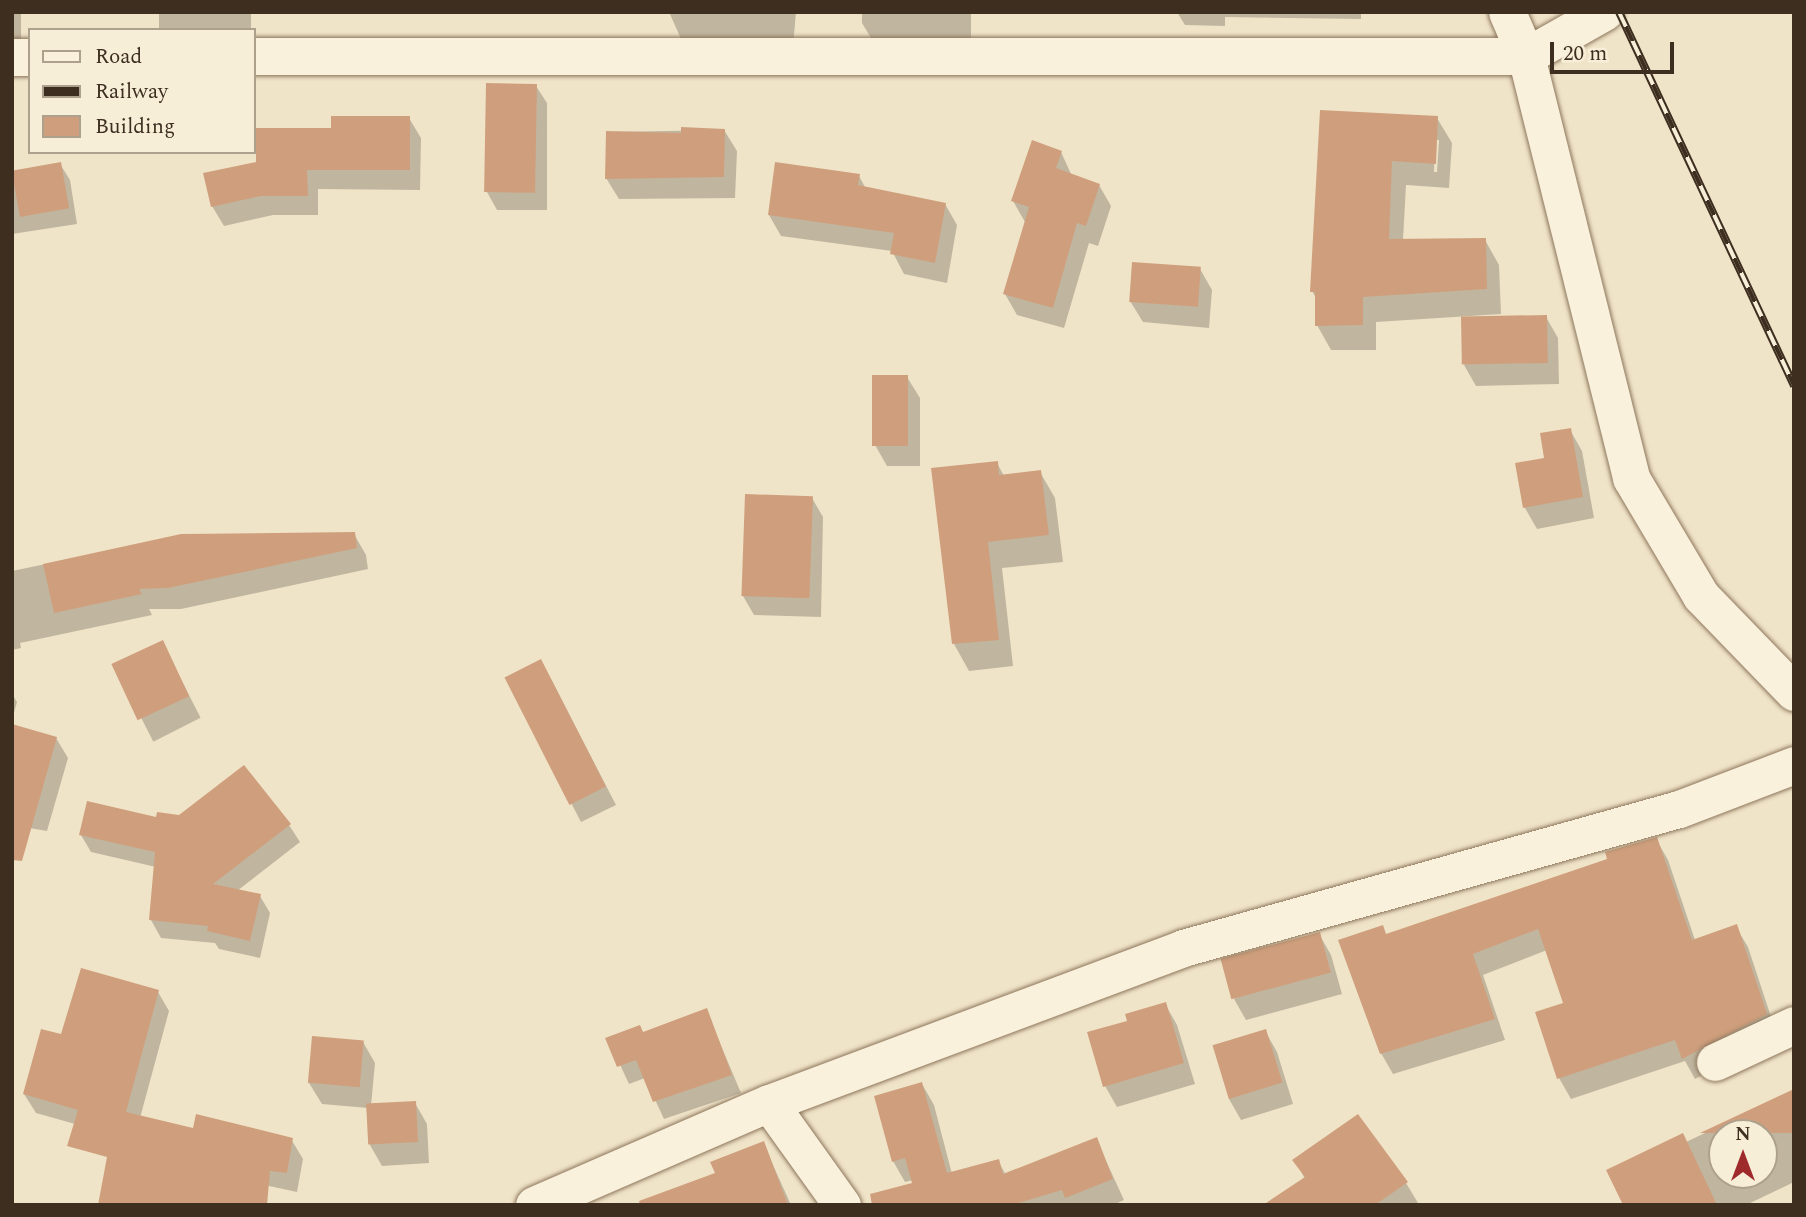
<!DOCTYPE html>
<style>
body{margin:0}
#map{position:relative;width:1806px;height:1217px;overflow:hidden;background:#f0e4c8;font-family:Spectral,serif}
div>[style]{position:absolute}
.shadow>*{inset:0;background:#0003;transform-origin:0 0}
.building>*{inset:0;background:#cf9f7d;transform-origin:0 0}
.roads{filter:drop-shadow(0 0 2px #8d765c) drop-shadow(0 0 2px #8d765c)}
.minor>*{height:37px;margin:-18.5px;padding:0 18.5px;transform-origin:18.5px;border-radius:18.5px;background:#faf1dc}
.rail>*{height:8px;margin-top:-4px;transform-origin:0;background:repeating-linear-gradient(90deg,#f7eed8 0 16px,#3d2e20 0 32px);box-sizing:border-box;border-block:2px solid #3d2e20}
span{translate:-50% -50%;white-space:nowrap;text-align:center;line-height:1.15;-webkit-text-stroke:7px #f7eed8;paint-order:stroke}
.frame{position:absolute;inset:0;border:14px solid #3d2e20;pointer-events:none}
.legend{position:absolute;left:28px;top:28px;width:228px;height:126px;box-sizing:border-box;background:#f7eed8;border:2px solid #ada18e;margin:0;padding:9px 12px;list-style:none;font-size:21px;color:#3d2e20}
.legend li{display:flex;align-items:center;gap:14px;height:35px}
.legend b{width:35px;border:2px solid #ada18e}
.north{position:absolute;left:1708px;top:1119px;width:70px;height:70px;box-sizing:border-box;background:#f7eed8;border:2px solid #ada18e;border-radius:50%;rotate:0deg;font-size:19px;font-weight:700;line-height:28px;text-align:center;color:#3d2e20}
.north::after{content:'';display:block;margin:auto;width:24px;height:32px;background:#9e2a2b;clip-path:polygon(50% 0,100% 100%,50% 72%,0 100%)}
.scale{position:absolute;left:1550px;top:42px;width:124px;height:32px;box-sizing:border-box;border:4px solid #3d2e20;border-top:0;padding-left:9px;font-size:21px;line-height:24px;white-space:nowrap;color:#3d2e20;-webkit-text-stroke:5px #f7eed8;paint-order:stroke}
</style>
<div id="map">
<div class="shadow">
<i style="left:12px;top:12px;width:9px;height:29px"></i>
<i style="left:159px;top:12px;width:92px;height:18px"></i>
<i style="clip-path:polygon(669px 12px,796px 12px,792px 58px,686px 50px)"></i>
<i style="clip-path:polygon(862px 12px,971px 12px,971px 43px,874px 43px,862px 23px)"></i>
<i style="clip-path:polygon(1177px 12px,1361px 12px,1361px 19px,1225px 17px,1225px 26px,1185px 25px)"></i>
<i style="clip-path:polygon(536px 86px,547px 103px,547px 210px,497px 210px,487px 192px)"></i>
<i style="clip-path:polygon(evenodd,1321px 112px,1437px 118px,1452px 143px,1449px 188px,1406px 185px,1403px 240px,1485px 240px,1499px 265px,1501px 314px,1376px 322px,1376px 350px,1331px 350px,1317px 325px,1317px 300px,1312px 291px,1321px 112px,1435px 140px,1439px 140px,1437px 172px,1434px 172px,1435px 140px)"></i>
<i style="clip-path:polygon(409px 118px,421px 138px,420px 190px,318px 189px,318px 215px,273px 215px,224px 226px,212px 206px,257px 163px,333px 130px)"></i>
<i style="clip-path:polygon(724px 130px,737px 151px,735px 198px,619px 199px,606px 178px,608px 132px)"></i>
<i style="clip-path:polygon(1061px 152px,1072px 176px,1099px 185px,1111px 206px,1098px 246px,1089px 243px,1064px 328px,1017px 315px,1005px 294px,1025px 222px,1013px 201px)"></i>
<i style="clip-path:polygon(60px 164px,70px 180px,77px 224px,12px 234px,12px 172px)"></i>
<i style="clip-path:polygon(859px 176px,866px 189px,945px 204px,957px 225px,947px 283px,904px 274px,892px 251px,781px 236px,769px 215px)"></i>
<i style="clip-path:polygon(1200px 269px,1212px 290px,1209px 328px,1143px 322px,1130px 301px)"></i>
<i style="clip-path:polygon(1546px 317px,1558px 338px,1559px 384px,1476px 386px,1464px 365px)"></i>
<i style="clip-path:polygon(907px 377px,920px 398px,920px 466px,887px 466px,875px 445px)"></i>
<i style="clip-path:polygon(1570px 430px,1582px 451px,1594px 518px,1537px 529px,1525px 508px,1546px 459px)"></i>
<i style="clip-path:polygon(997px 463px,1004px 476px,1040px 472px,1055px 498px,1063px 562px,1002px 568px,1013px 666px,969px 671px,954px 644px)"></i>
<i style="clip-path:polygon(812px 498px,823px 517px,821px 617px,754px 615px,743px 596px)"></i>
<i style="clip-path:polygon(354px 534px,366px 555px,368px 569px,181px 609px,149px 609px,152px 615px,20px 643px,21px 648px,12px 650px,12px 571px,181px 536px)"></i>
<i style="left:162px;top:642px;width:85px;height:53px;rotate:63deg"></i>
<i style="clip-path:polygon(506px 678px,551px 679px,616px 805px,581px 822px)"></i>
<i style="clip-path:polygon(12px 694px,17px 702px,12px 720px)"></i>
<i style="clip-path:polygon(56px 738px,68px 758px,47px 831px,12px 825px)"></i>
<i style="clip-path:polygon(158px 819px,289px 825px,300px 842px,237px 891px,260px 896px,270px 913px,260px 958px,219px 949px,215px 943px,161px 938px,151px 920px,156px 867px,91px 852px,81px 835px)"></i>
<i style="clip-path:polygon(1656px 839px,1668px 860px,1695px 940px,1736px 927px,1748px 947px,1777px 1035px,1695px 1079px,1685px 1061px,1571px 1099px,1559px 1078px,1537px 1014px,1565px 1004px,1547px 950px,1483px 975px,1505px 1040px,1393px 1074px,1381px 1053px,1382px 927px,1387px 936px,1609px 860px)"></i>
<i style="clip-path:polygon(1319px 934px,1331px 955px,1342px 994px,1246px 1020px,1234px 999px)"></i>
<i style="clip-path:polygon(158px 992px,169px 1011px,140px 1118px,194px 1130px,291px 1139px,303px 1159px,297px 1192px,107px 1151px,75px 1124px,36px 1113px,24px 1094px,62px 1037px)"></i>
<i style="clip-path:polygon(1165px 1004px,1177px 1025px,1195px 1084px,1117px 1107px,1105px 1086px,1130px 1022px)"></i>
<i style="clip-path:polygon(706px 1010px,741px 1093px,664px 1119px,645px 1078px,629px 1084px,608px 1039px,643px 1034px)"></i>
<i style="clip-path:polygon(1265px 1031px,1277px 1052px,1293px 1104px,1241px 1120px,1229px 1099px)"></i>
<i style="clip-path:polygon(363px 1042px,375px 1063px,371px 1106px,415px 1103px,427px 1124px,429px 1163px,382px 1166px,370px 1145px,368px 1108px,322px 1104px,309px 1083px)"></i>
<i style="clip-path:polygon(922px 1084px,934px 1105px,952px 1174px,998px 1161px,1006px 1175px,1096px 1139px,1124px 1200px,1113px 1205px,920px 1205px,913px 1180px,905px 1182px,893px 1161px)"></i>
<i style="clip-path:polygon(evenodd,1794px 1091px,1794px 1182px,1746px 1205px,1625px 1205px,1686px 1142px,1794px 1091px,1722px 1133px,1764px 1133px,1764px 1175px,1722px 1175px,1722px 1133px)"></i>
<i style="clip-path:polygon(763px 1143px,791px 1205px,652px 1205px,717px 1174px)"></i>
<i style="clip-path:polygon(1295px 1160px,1406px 1183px,1418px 1203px,1266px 1205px,1305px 1179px)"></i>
</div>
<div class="building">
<i style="left:486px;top:83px;width:51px;height:109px;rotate:1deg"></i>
<i style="clip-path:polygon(1320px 110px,1438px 116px,1436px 164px,1392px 161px,1389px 239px,1486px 238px,1487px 289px,1363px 297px,1363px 325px,1315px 326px,1315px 292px,1310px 292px)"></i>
<i style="clip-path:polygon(331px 116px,410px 116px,410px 170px,307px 170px,308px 196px,261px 196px,211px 207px,203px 173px,256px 162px,256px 128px,331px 128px)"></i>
<i style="clip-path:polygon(681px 127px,725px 129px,724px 177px,605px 179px,606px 131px,681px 133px)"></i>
<i style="clip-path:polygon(1032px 140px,1062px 151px,1056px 168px,1100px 184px,1086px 226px,1077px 223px,1053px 308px,1003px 294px,1029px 207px,1011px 201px)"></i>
<i style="left:61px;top:162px;width:47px;height:50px;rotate:80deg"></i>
<i style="clip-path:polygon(775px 162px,860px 174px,858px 185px,946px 203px,935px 263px,890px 254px,894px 233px,768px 215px)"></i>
<i style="left:1132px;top:262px;width:69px;height:40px;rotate:4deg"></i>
<i style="left:1547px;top:315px;width:48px;height:86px;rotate:89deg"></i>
<i style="left:872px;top:375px;width:36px;height:71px"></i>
<i style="clip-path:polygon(1571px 428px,1583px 497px,1523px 508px,1515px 463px,1544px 458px,1540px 433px)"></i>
<i style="clip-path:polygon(998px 461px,999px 475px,1041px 470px,1049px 535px,988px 542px,999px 640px,952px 644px,931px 468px)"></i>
<i style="left:745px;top:494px;width:68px;height:102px;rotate:2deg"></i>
<i style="clip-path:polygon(355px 532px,357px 548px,168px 588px,139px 589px,142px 594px,54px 613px,43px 564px,181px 534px)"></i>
<i style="left:163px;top:640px;width:62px;height:57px;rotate:65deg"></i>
<i style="left:541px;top:659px;width:143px;height:41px;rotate:63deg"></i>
<i style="clip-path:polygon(12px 724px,57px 737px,22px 861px,12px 860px)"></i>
<i style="clip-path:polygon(244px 765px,291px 824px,213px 884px,261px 894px,250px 941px,207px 931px,208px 926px,149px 920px,155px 852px,79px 835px,87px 801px,156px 817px,157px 812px,179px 815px)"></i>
<i style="clip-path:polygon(1657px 837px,1692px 940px,1737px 924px,1767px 1014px,1682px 1059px,1675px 1040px,1557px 1079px,1535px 1012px,1563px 1003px,1538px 929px,1473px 954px,1495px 1019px,1380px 1054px,1338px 940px,1383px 925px,1386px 934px,1607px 859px,1605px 852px)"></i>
<i style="left:1320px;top:932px;width:42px;height:103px;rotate:75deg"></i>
<i style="clip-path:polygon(81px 968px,159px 990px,126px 1112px,193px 1128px,196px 1114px,293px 1138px,287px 1173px,270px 1171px,267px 1205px,98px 1205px,107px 1157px,67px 1146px,78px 1110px,23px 1094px,41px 1029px,61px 1034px)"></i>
<i style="clip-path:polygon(1166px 1002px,1184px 1063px,1103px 1087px,1087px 1032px,1127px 1021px,1125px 1014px)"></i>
<i style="clip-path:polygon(707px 1008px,732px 1075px,653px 1102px,636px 1060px,617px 1067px,605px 1038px,640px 1025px,643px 1032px)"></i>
<i style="left:1266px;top:1029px;width:56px;height:56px;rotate:73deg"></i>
<i style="left:312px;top:1036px;width:52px;height:47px;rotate:5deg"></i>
<i style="clip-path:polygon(922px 1082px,947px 1173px,999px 1159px,1003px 1174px,1097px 1137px,1113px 1179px,1065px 1198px,1062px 1190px,1012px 1205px,872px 1205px,870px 1194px,912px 1183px,905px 1158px,892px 1162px,874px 1096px)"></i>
<i style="clip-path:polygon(1794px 1089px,1794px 1133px,1700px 1133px)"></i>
<i style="left:416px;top:1101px;width:41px;height:50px;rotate:87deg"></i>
<i style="clip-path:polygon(1358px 1114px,1408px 1182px,1375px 1205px,1263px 1205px,1305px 1177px,1292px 1160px)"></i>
<i style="clip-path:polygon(1683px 1133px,1717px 1205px,1623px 1205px,1606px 1170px)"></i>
<i style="clip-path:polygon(764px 1141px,788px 1205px,640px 1205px,639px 1201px,715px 1173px,710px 1162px)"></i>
</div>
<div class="roads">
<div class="minor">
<i style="left:1507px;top:12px;width:48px;rotate:66.6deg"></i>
<i style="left:1526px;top:56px;width:435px;rotate:76deg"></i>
<i style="left:1631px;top:478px;width:137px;rotate:59.3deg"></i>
<i style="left:1701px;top:596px;width:134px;rotate:45.9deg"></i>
<i style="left:254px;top:56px;width:1272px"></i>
<i style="left:1526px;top:56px;width:90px;rotate:-29.4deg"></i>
<i style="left:12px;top:57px;width:18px"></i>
<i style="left:1715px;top:1062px;width:87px;rotate:-25.1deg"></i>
<i style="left:534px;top:1205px;width:256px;rotate:-23.5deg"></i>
<i style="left:842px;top:1205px;width:125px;rotate:-125.6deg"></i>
<i style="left:769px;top:1103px;width:442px;rotate:-20.5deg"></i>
<i style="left:1183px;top:948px;width:515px;rotate:-15.66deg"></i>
<i style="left:1679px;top:809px;width:123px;rotate:-20.9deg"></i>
</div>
</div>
<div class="rail">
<i style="left:1619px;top:12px;width:413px;rotate:64.9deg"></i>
</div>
<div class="frame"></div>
<ul class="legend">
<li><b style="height:9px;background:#faf1dc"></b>Road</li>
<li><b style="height:9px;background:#3d2e20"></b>Railway</li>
<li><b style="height:19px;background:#cf9f7d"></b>Building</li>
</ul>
<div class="north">N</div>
<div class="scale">20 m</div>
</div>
